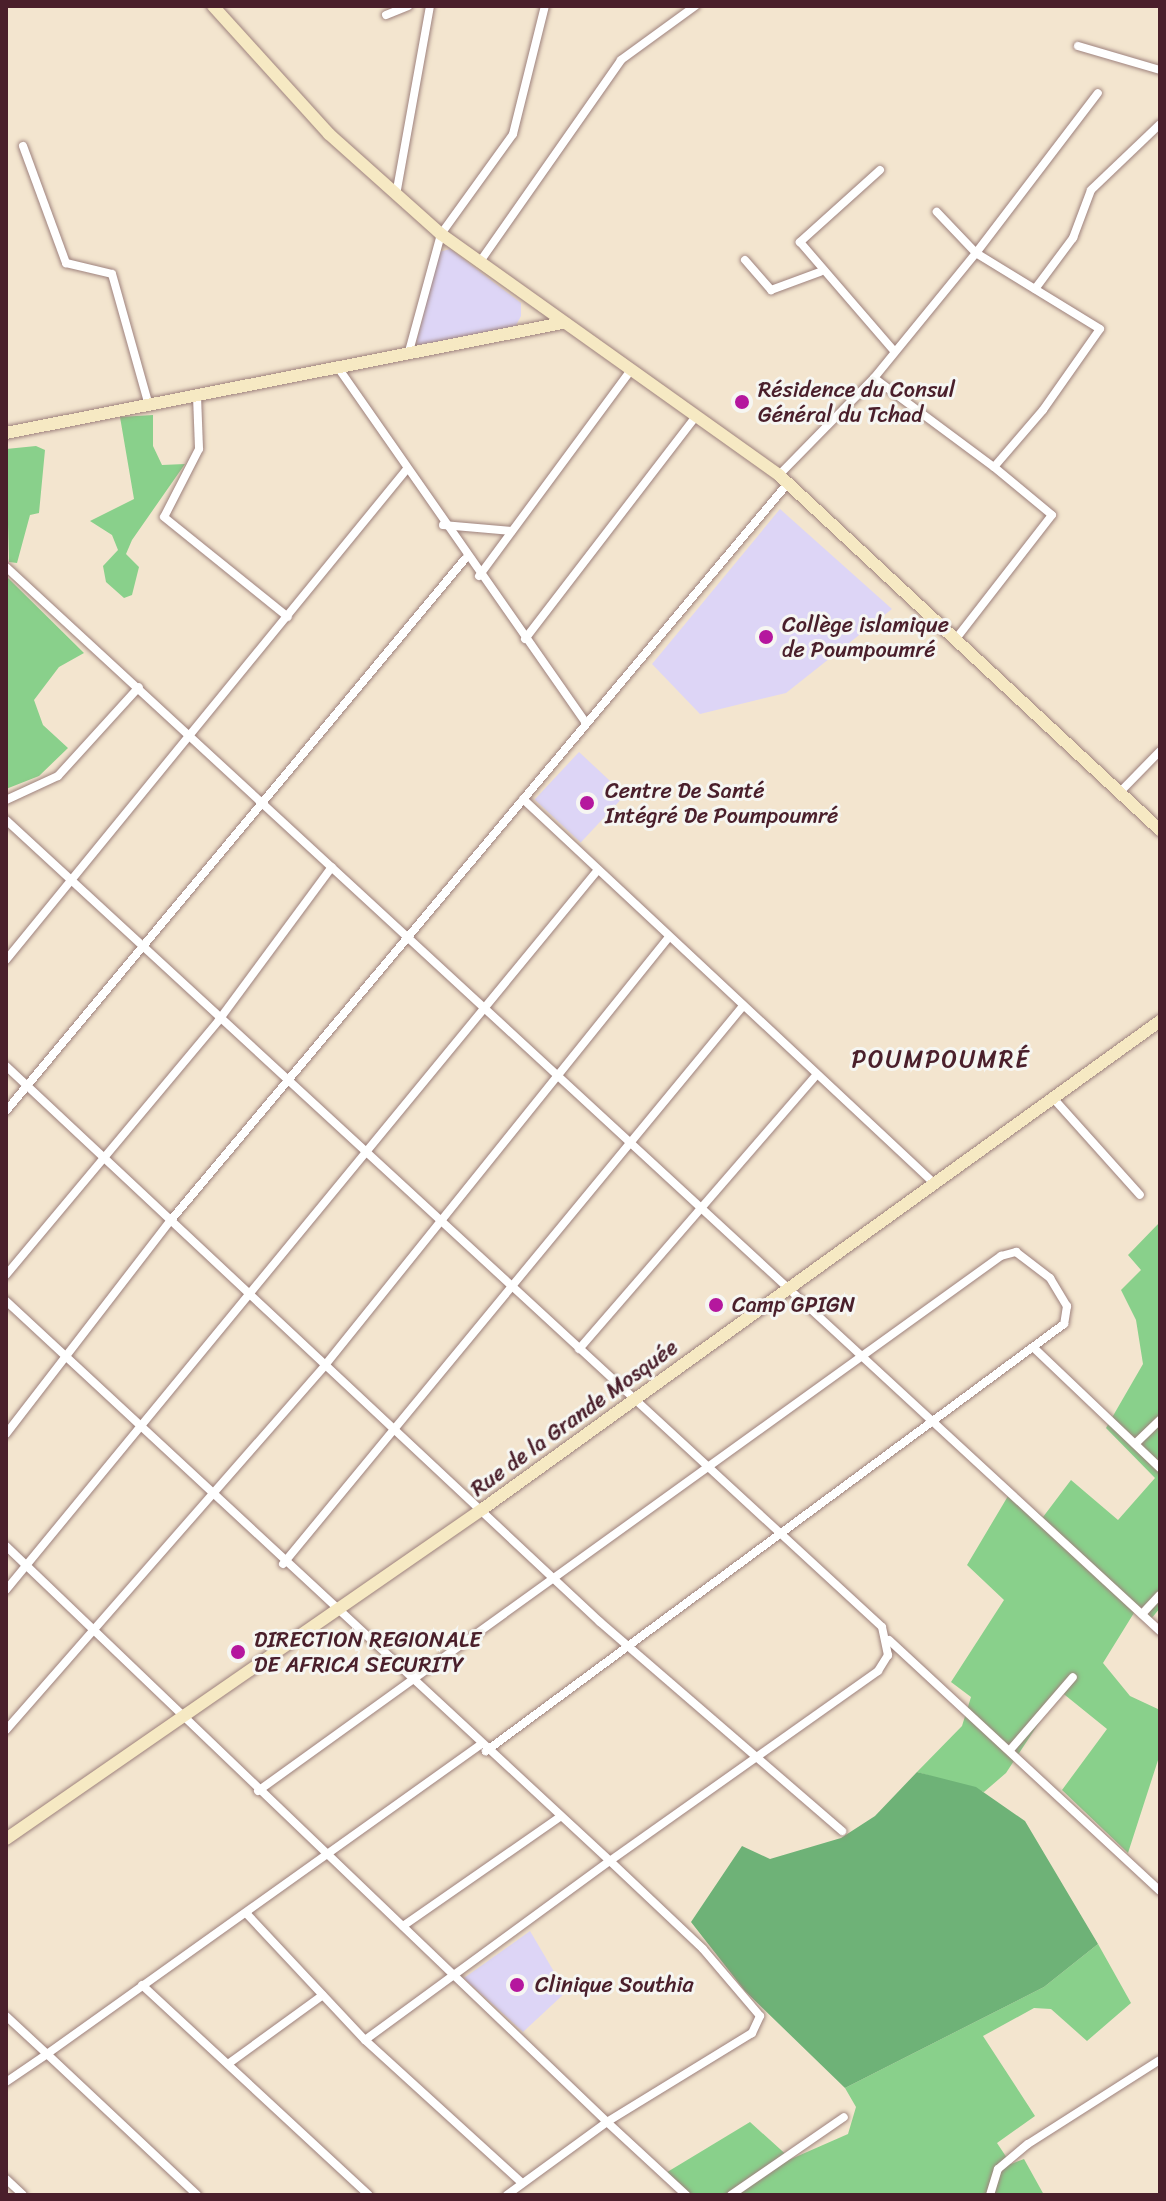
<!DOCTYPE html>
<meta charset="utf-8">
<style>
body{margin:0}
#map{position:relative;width:1166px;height:2201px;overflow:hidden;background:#f3e5cf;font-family:Sriracha,sans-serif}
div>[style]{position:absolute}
.built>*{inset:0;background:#ddd5f6;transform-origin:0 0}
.green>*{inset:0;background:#89d08b}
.forest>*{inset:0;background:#6eb277}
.roads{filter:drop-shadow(0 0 2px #9e827d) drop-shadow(0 0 2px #9e827d)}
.street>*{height:8px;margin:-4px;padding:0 4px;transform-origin:4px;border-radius:4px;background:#fff}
.secondary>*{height:12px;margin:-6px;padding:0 6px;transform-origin:6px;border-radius:6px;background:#f6e9c3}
.dots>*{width:22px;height:22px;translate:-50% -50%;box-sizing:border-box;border:4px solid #f6f6f2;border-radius:50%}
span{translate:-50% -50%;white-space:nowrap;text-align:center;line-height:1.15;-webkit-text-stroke:6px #f6f6f2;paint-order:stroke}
.poi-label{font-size:22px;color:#4a1f2b}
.left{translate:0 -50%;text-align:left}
.street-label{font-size:22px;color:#4a1f2b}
.neighbourhood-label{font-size:24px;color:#4a1f2b;letter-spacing:2px}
.frame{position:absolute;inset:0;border:8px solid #4a1f2b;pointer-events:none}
</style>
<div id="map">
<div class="built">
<i style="clip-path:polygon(450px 249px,521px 303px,521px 316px,515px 327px,415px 348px,439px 252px)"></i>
<i style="clip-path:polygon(780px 509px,892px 609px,786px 693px,700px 714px,652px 664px)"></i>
<i style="left:579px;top:752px;width:63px;height:65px;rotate:43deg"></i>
<i style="clip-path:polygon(530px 1931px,566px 1992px,523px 2032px,464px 1978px)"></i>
</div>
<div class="green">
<i style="clip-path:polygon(153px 415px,153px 446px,162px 465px,185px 464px,132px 540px,126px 554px,139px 567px,132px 595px,124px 598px,106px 582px,103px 566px,118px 550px,112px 535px,90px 521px,134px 499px,120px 417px)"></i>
<i style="clip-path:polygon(36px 446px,45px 450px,39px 513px,30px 515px,17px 563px,9px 562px,6px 449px)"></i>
<i style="clip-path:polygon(6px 576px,84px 653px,59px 667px,34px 700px,43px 725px,68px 748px,39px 776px,6px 789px)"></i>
<i style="clip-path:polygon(1160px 1222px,1160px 1608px,1151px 1619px,1137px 1608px,1103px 1663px,1130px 1696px,1160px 1710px,1160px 1754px,1128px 1853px,1062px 1790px,1107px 1729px,1060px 1691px,1006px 1773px,984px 1792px,917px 1772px,962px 1726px,971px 1697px,951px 1682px,1004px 1600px,967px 1565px,1011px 1491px,1043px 1517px,1071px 1480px,1118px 1520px,1155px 1478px,1106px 1428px,1143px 1364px,1136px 1320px,1121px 1290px,1141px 1270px,1128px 1255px)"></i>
<i style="clip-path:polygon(1098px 1944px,1131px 2003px,1087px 2041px,1051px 2009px,1034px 2008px,983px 2036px,1035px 2116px,997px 2143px,1011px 2164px,1024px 2159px,1044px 2195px,688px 2195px,664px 2174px,750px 2122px,791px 2159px,848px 2134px,856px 2107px,845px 2088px,1044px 1987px)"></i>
</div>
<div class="forest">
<i style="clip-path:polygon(917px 1772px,976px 1787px,1025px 1821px,1098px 1944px,1044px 1987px,845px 2088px,745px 1991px,691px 1922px,742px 1846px,770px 1859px,841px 1838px,875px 1816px)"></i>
</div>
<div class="roads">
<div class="street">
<i style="left:386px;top:15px;width:24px;rotate:-22deg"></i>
<i style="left:1078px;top:46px;width:85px;rotate:16.3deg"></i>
<i style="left:23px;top:146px;width:125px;rotate:69.8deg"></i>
<i style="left:66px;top:263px;width:47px;rotate:13.4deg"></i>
<i style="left:112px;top:274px;width:137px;rotate:74.3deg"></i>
<i style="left:880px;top:170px;width:108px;rotate:138deg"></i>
<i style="left:800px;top:242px;width:144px;rotate:49.2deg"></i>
<i style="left:396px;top:195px;width:192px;rotate:-79.8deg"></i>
<i style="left:745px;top:260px;width:40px;rotate:49deg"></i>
<i style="left:771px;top:290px;width:52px;rotate:-20.2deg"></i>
<i style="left:479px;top:263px;width:248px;rotate:-55deg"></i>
<i style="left:621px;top:60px;width:92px;rotate:-36.1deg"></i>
<i style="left:1035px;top:289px;width:64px;rotate:-53.3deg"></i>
<i style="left:1073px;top:238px;width:51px;rotate:-69.4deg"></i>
<i style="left:1091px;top:190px;width:95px;rotate:-43.7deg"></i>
<i style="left:408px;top:355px;width:125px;rotate:-74.7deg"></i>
<i style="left:441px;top:234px;width:123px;rotate:-54.2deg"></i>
<i style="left:513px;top:134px;width:132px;rotate:-76deg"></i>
<i style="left:339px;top:369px;width:432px;rotate:55.1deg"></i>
<i style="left:874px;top:378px;width:149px;rotate:36.6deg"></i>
<i style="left:994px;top:467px;width:75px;rotate:-49.3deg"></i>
<i style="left:1043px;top:410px;width:99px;rotate:-54.9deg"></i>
<i style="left:1100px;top:329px;width:145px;rotate:-148.5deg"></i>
<i style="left:976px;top:253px;width:201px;rotate:-52.7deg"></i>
<i style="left:197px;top:396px;width:53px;rotate:87.8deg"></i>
<i style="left:199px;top:449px;width:76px;rotate:117.2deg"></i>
<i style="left:164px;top:517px;width:159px;rotate:38.9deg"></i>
<i style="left:779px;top:475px;width:136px;rotate:-45.6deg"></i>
<i style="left:874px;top:378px;width:161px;rotate:-50.8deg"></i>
<i style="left:976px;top:253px;width:57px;rotate:-133.6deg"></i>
<i style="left:443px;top:525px;width:69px;rotate:5deg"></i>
<i style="left:6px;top:567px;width:1570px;rotate:42.68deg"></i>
<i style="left:479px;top:576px;width:255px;rotate:-53.6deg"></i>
<i style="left:525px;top:639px;width:281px;rotate:-52.5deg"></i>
<i style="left:955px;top:640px;width:158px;rotate:-52.2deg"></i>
<i style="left:1052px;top:515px;width:75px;rotate:-140.4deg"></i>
<i style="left:1120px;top:792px;width:57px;rotate:-45.7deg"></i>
<i style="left:523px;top:799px;width:564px;rotate:43.06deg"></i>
<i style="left:6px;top:800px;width:57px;rotate:-24.8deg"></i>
<i style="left:58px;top:776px;width:120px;rotate:-47.7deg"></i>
<i style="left:6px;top:820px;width:1191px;rotate:42.65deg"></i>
<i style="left:882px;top:1627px;width:29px;rotate:78deg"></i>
<i style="left:888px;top:1655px;width:19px;rotate:122deg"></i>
<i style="left:878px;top:1671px;width:329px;rotate:144.7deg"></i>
<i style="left:610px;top:1861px;width:824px;rotate:-137.16deg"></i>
<i style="left:6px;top:960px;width:633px;rotate:-50.77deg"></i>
<i style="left:6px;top:1066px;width:814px;rotate:43.11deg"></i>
<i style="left:600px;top:1622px;width:320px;rotate:40.8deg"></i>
<i style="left:1053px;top:1098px;width:130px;rotate:48.1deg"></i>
<i style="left:6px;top:1111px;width:718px;rotate:-50.26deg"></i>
<i style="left:6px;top:1275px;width:332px;rotate:-50.1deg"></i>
<i style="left:219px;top:1020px;width:190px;rotate:-53.6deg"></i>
<i style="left:1034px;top:1348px;width:174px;rotate:43.6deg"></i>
<i style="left:579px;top:1349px;width:362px;rotate:-49.1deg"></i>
<i style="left:6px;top:1434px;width:270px;rotate:-52.4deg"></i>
<i style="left:171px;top:1220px;width:961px;rotate:-50.06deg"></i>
<i style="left:1135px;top:1444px;width:35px;rotate:-44deg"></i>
<i style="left:6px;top:1546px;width:832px;rotate:43.78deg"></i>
<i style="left:607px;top:2122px;width:124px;rotate:143.9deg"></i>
<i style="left:283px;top:1564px;width:723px;rotate:-50.5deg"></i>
<i style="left:6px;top:1590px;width:931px;rotate:-50.58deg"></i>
<i style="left:1142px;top:1614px;width:26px;rotate:-47deg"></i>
<i style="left:889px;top:1640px;width:369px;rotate:42.8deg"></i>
<i style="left:6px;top:1730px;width:486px;rotate:-48.8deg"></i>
<i style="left:326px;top:1364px;width:548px;rotate:-51.23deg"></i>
<i style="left:1010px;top:1750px;width:96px;rotate:-49.2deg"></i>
<i style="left:258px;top:1791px;width:916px;rotate:-35.76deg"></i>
<i style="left:1001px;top:1256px;width:16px;rotate:-15deg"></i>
<i style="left:1016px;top:1252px;width:43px;rotate:37.4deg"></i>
<i style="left:1050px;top:1278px;width:33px;rotate:59deg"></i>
<i style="left:1067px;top:1306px;width:18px;rotate:99deg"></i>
<i style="left:1064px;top:1324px;width:719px;rotate:143.54deg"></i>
<i style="left:246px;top:1913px;width:174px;rotate:46.9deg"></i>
<i style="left:365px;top:2040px;width:212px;rotate:42.3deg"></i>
<i style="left:403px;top:1926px;width:191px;rotate:-34.8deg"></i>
<i style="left:142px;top:1985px;width:309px;rotate:42.8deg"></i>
<i style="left:6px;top:2016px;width:56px;rotate:42.8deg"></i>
<i style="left:47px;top:2054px;width:532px;rotate:-35.51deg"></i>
<i style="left:365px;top:2040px;width:303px;rotate:-36.2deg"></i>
<i style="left:610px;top:1861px;width:128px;rotate:43.4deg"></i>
<i style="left:703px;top:1949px;width:88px;rotate:49.6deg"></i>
<i style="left:760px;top:2016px;width:19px;rotate:115deg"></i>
<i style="left:752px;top:2033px;width:170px;rotate:148.5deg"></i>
<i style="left:607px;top:2122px;width:108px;rotate:42.7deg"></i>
<i style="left:228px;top:2064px;width:117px;rotate:-36deg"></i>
<i style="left:6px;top:2082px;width:50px;rotate:-34.3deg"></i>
<i style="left:47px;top:2054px;width:206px;rotate:43.2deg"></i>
<i style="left:6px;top:2179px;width:23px;rotate:43deg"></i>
<i style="left:731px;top:2195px;width:137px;rotate:-34.6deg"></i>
<i style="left:990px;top:2195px;width:27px;rotate:-73deg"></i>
<i style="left:998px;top:2169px;width:39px;rotate:-40deg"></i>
<i style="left:1028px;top:2144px;width:156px;rotate:-32.5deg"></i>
</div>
<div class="secondary">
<i style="left:213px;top:6px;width:173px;rotate:47.8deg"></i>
<i style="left:329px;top:134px;width:150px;rotate:41.8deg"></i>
<i style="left:441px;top:234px;width:415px;rotate:35.5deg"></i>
<i style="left:779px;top:475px;width:521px;rotate:42.98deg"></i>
<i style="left:6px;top:433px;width:567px;rotate:-11.19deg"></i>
<i style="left:6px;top:1839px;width:581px;rotate:-34.7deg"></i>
<i style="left:484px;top:1508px;width:833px;rotate:-35.77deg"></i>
</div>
</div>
<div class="dots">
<i style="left:742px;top:402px;background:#b5179e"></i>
<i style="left:766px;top:637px;background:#b5179e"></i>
<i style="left:587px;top:803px;background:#b5179e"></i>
<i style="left:716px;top:1305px;background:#b5179e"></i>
<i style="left:238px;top:1652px;background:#b5179e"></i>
<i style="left:517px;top:1985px;background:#b5179e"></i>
</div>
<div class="poi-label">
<span class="left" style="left:758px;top:402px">Résidence du Consul<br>Général du Tchad</span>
<span class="left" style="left:782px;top:637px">Collège islamique<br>de Poumpoumré</span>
<span class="left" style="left:605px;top:803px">Centre De Santé<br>Intégré De Poumpoumré</span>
<span class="left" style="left:732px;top:1305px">Camp GPIGN</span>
<span class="left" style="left:254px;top:1652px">DIRECTION REGIONALE<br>DE AFRICA SECURITY</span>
<span class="left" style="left:535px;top:1985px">Clinique Southia</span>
</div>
<div class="street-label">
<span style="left:574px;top:1418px;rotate:-36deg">Rue de la Grande Mosquée</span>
</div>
<div class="neighbourhood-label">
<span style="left:941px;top:1060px">POUMPOUMRÉ</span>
</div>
<div class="frame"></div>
</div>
